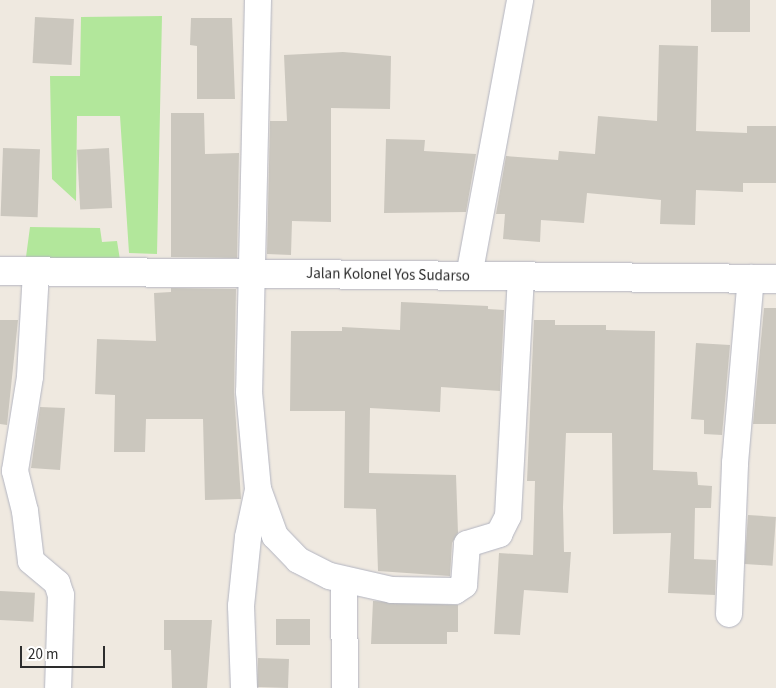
<!DOCTYPE html>
<style>
body{margin:0}
#map{position:relative;width:776px;height:688px;overflow:hidden;background:#efe9e0;font-family:"Source Sans 3",sans-serif}
div>[style]{position:absolute}
.green>*{inset:0;background:#b2e79b}
.building>*{inset:0;background:#cbc7be;transform-origin:0 0}
.roads{filter:drop-shadow(0 0 1px #b3b5c1) drop-shadow(0 0 1px #b3b5c1)}
.street>*{height:26px;margin:-13px;padding:0 13px;transform-origin:13px;border-radius:13px;background:#fff}
.secondary>*{height:28px;margin:-14px;padding:0 14px;transform-origin:14px;border-radius:14px;background:#fff}
span{translate:-50% -50%;white-space:nowrap;text-align:center;line-height:1.15;-webkit-text-stroke:4px #fff;paint-order:stroke}
.street-label{font-size:15px;color:#2d2d2d}
.scale{position:absolute;left:20px;top:646px;width:85px;height:22px;box-sizing:border-box;border:2px solid #2d2d2d;border-top:0;padding-left:6px;font-size:15px;line-height:18px;white-space:nowrap;color:#2d2d2d;-webkit-text-stroke:4px #fff;paint-order:stroke}
</style>
<div id="map">
<div class="green">
<i style="clip-path:polygon(162px 16px,157px 254px,129px 253px,120px 116px,77px 116px,76px 201px,52px 179px,50px 76px,80px 76px,81px 17px)"></i>
<i style="clip-path:polygon(30px 227px,100px 228px,102px 242px,117px 241px,120px 260px,26px 257px)"></i>
</div>
<div class="building">
<i style="left:711px;top:0;width:39px;height:32px"></i>
<i style="left:35px;top:17px;width:39px;height:46px;rotate:3deg"></i>
<i style="clip-path:polygon(191px 18px,232px 18px,235px 99px,197px 99px,197px 46px,190px 45px)"></i>
<i style="clip-path:polygon(659px 45px,698px 46px,696px 131px,747px 133px,747px 126px,776px 126px,776px 183px,743px 183px,743px 192px,696px 190px,695px 225px,660px 224px,661px 200px,587px 193px,584px 223px,541px 220px,540px 242px,503px 239px,505px 214px,496px 214px,506px 156px,558px 160px,559px 151px,595px 154px,598px 116px,657px 121px)"></i>
<i style="clip-path:polygon(343px 52px,391px 56px,390px 109px,331px 108px,331px 222px,292px 221px,291px 255px,267px 254px,270px 121px,287px 121px,284px 55px)"></i>
<i style="clip-path:polygon(171px 113px,204px 113px,205px 154px,239px 153px,237px 258px,171px 257px)"></i>
<i style="clip-path:polygon(386px 139px,425px 140px,424px 151px,476px 154px,466px 212px,384px 213px)"></i>
<i style="left:3px;top:148px;width:37px;height:68px;rotate:2deg"></i>
<i style="left:109px;top:148px;width:60px;height:32px;rotate:87deg"></i>
<i style="clip-path:polygon(171px 288px,236px 289px,234px 392px,241px 499px,205px 500px,203px 419px,146px 419px,145px 452px,114px 452px,115px 395px,95px 394px,97px 339px,156px 341px,154px 293px,171px 292px)"></i>
<i style="clip-path:polygon(401px 302px,488px 306px,488px 309px,504px 310px,500px 391px,441px 387px,440px 412px,370px 408px,369px 473px,456px 475px,458px 533px,452px 543px,450px 576px,378px 571px,376px 509px,344px 508px,345px 411px,290px 411px,291px 331px,342px 331px,342px 327px,400px 330px)"></i>
<i style="clip-path:polygon(764px 308px,776px 308px,776px 424px,753px 424px)"></i>
<i style="clip-path:polygon(0 320px,18px 320px,7px 425px,0 424px)"></i>
<i style="clip-path:polygon(534px 320px,555px 320px,555px 325px,606px 325px,606px 330px,655px 331px,653px 470px,697px 472px,698px 485px,712px 486px,711px 508px,695px 508px,694px 559px,716px 560px,715px 595px,668px 593px,671px 533px,613px 534px,612px 433px,566px 433px,563px 507px,564px 552px,571px 552px,568px 593px,524px 590px,520px 635px,494px 634px,499px 553px,533px 555px,535px 481px,527px 481px)"></i>
<i style="clip-path:polygon(696px 343px,730px 345px,722px 435px,704px 434px,704px 420px,691px 419px)"></i>
<i style="clip-path:polygon(40px 407px,65px 408px,60px 470px,31px 468px)"></i>
<i style="left:748px;top:515px;width:28px;height:49px;rotate:4deg"></i>
<i style="left:0;top:591px;width:35px;height:29px;rotate:3deg"></i>
<i style="clip-path:polygon(373px 601px,458px 605px,458px 632px,447px 632px,447px 644px,371px 644px)"></i>
<i style="left:276px;top:619px;width:34px;height:26px"></i>
<i style="clip-path:polygon(164px 620px,212px 620px,207px 688px,172px 688px,171px 650px,164px 650px)"></i>
<i style="left:289px;top:659px;width:29px;height:31px;rotate:92deg"></i>
</div>
<div class="roads">
<div class="street">
<i style="left:258px;top:0;width:392px;rotate:91.3deg"></i>
<i style="left:249px;top:392px;width:97px;rotate:84.7deg"></i>
<i style="left:258px;top:489px;width:50px;rotate:70.1deg"></i>
<i style="left:275px;top:536px;width:33px;rotate:46deg"></i>
<i style="left:298px;top:560px;width:36px;rotate:27deg"></i>
<i style="left:330px;top:576px;width:64px;rotate:12.7deg"></i>
<i style="left:392px;top:590px;width:63px;rotate:0.9deg"></i>
<i style="left:455px;top:591px;width:11px;rotate:-34deg"></i>
<i style="left:464px;top:585px;width:41px;rotate:-85.8deg"></i>
<i style="left:467px;top:544px;width:34px;rotate:-17deg"></i>
<i style="left:499px;top:534px;width:20px;rotate:-63deg"></i>
<i style="left:508px;top:516px;width:240px;rotate:-86.9deg"></i>
<i style="left:36px;top:272px;width:105px;rotate:93.3deg"></i>
<i style="left:30px;top:377px;width:95px;rotate:99.1deg"></i>
<i style="left:15px;top:471px;width:41px;rotate:76deg"></i>
<i style="left:25px;top:511px;width:50px;rotate:83.2deg"></i>
<i style="left:31px;top:561px;width:34px;rotate:40deg"></i>
<i style="left:57px;top:583px;width:13px;rotate:72deg"></i>
<i style="left:61px;top:595px;width:93px;rotate:91.8deg"></i>
<i style="left:469px;top:276px;width:281px;rotate:-79.5deg"></i>
<i style="left:344px;top:580px;width:108px;rotate:89.5deg"></i>
<i style="left:729px;top:614px;width:151px;rotate:-87.7deg"></i>
<i style="left:735px;top:463px;width:186px;rotate:-85.1deg"></i>
<i style="left:244px;top:688px;width:82px;rotate:-92.1deg"></i>
<i style="left:241px;top:606px;width:69px;rotate:-84.2deg"></i>
<i style="left:248px;top:537px;width:48px;rotate:-78deg"></i>
</div>
<div class="secondary">
<i style="left:0;top:271px;width:776px;rotate:0.59deg"></i>
</div>
</div>
<div class="street-label">
<span style="left:388px;top:275px;rotate:1deg">Jalan Kolonel Yos Sudarso</span>
</div>
<div class="scale">20 m</div>
</div>
